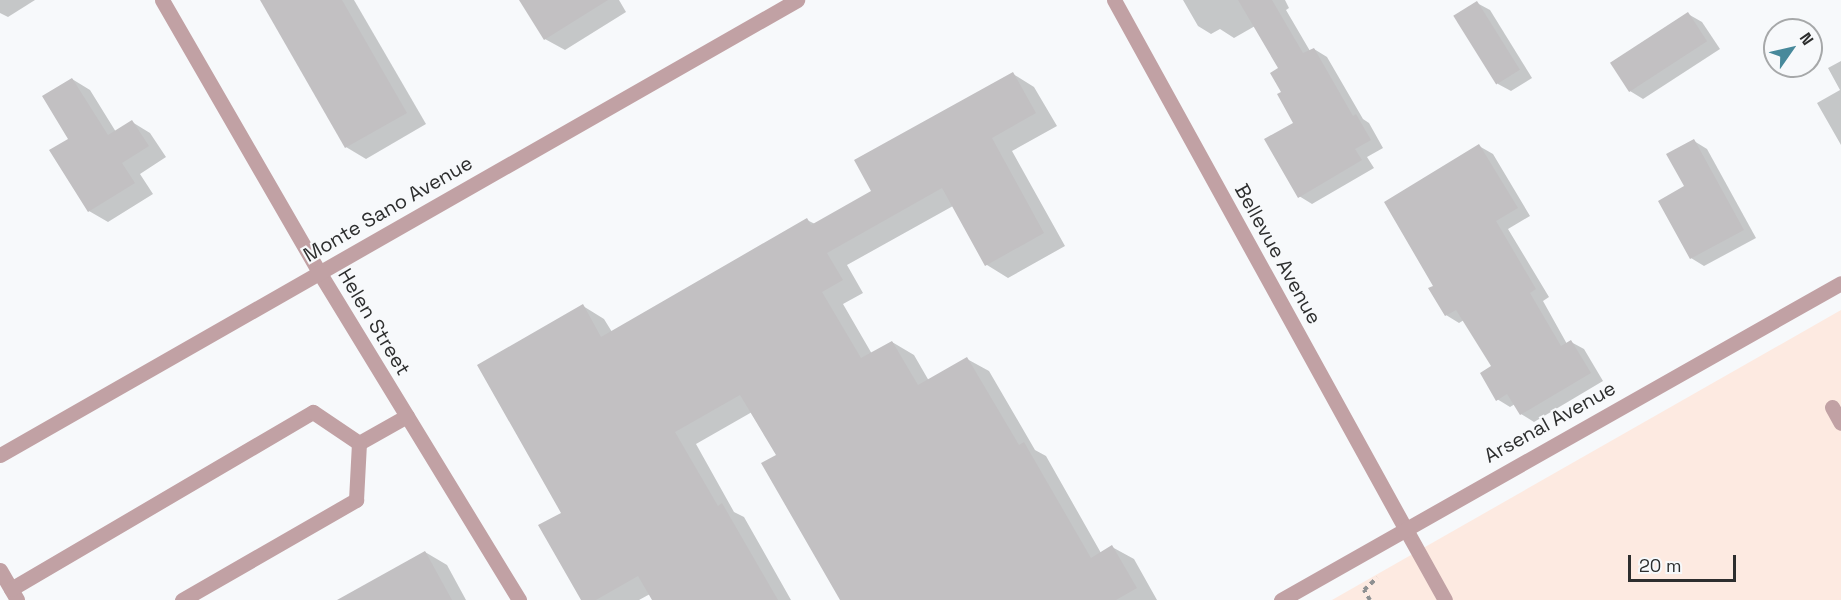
<!DOCTYPE html>
<style>
body{margin:0}
#map{position:relative;width:1841px;height:600px;overflow:hidden;background:#f7f9fb;font-family:"Space Grotesk",sans-serif}
div>[style]{position:absolute}
.education>*{inset:0;background:#fdeae1}
.shadow>*{inset:0;background:#0003}
.building>*{inset:0;background:#c2c0c2;transform-origin:0 0}
.path>*{height:4px;margin-top:-2px;transform-origin:0;background:repeating-linear-gradient(90deg,#8e9091 0 4.5px,transparent 0 9px)}
.service>*{height:15px;margin:-7.5px;padding:0 7.5px;transform-origin:7.5px;border-radius:7.5px;background:#c1a1a4}
.minor>*{height:15px;margin:-7.5px;padding:0 7.5px;transform-origin:7.5px;border-radius:7.5px;background:#c1a1a4}
span{translate:-50% -50%;white-space:nowrap;text-align:center;line-height:1.15;-webkit-text-stroke:4.5px #f7f9fb;paint-order:stroke}
.street-label{font-size:20px;color:#2d2e2e}
.north{position:absolute;left:1763px;top:18px;width:60px;height:60px;box-sizing:border-box;background:#f7f9fb;border:2px solid #a6a8a9;border-radius:50%;rotate:56deg;font-size:16px;font-weight:700;line-height:24px;text-align:center;color:#2d2e2e}
.north::after{content:'';display:block;margin:auto;width:21px;height:27px;background:#47899b;clip-path:polygon(50% 0,100% 100%,50% 72%,0 100%)}
.scale{position:absolute;left:1628px;top:555px;width:108px;height:27px;box-sizing:border-box;border:3px solid #2d2e2e;border-top:0;padding-left:8px;font-size:18px;line-height:21px;white-space:nowrap;color:#2d2e2e;-webkit-text-stroke:4px #f7f9fb;paint-order:stroke}
</style>
<div id="map">
<div class="education">
<i style="clip-path:polygon(1841px 310px,1841px 600px,1332px 600px)"></i>
</div>
<div class="shadow">
<i style="clip-path:polygon(0 0,35px 0,8px 17px,0 13px)"></i>
<i style="clip-path:polygon(262px 0,354px 0,426px 124px,366px 159px,346px 147px)"></i>
<i style="clip-path:polygon(520px 0,619px 0,626px 12px,565px 50px,545px 39px)"></i>
<i style="clip-path:polygon(1183px 0,1285px 0,1289px 8px,1286px 10px,1310px 51px,1314px 49px,1327px 57px,1363px 119px,1369px 123px,1383px 148px,1367px 157px,1374px 168px,1312px 204px,1299px 196px,1295px 123px,1283px 92px,1280px 69px,1255px 26px,1234px 38px,1220px 29px,1211px 34px,1198px 26px)"></i>
<i style="clip-path:polygon(1477px 3px,1490px 10px,1532px 78px,1511px 91px,1498px 84px)"></i>
<i style="clip-path:polygon(1688px 14px,1702px 22px,1720px 49px,1643px 99px,1630px 91px)"></i>
<i style="clip-path:polygon(1841px 61px,1841px 145px,1817px 103px,1840px 90px,1828px 68px)"></i>
<i style="clip-path:polygon(1013px 74px,1034px 87px,1057px 126px,1012px 151px,1065px 246px,1008px 278px,987px 265px,953px 206px,847px 265px,863px 293px,843px 304px,872px 354px,892px 342px,914px 355px,929px 381px,967px 359px,989px 371px,1035px 450px,1046px 456px,1101px 553px,1112px 547px,1134px 559px,1157px 600px,842px 600px,778px 456px,752px 412px,696px 444px,734px 512px,744px 517px,791px 600px,654px 600px,650px 594px,639px 600px,583px 600px,563px 513px,583px 306px,604px 319px,612px 332px,807px 220px,815px 224px,873px 191px)"></i>
<i style="clip-path:polygon(72px 79px,90px 90px,116px 132px,132px 122px,150px 133px,166px 157px,140px 174px,153px 194px,108px 222px,89px 211px,51px 151px,70px 139px)"></i>
<i style="clip-path:polygon(1694px 141px,1707px 149px,1756px 238px,1704px 266px,1691px 258px,1687px 187px)"></i>
<i style="clip-path:polygon(1479px 146px,1493px 154px,1530px 216px,1508px 229px,1549px 297px,1543px 301px,1567px 344px,1571px 342px,1584px 349px,1603px 381px,1534px 422px,1521px 414px,1515px 404px,1510px 407px,1497px 399px,1493px 367px,1464px 320px,1459px 323px,1446px 315px,1435px 286px)"></i>
<i style="clip-path:polygon(425px 552px,447px 565px,466px 600px,340px 600px)"></i>
</div>
<div class="building">
<i style="clip-path:polygon(260px 0,342px 0,407px 113px,345px 148px)"></i>
<i style="clip-path:polygon(519px 0,608px 0,544px 40px)"></i>
<i style="clip-path:polygon(1238px 0,1272px 0,1303px 53px,1314px 48px,1353px 116px,1356px 114px,1371px 140px,1355px 149px,1362px 160px,1298px 198px,1264px 139px,1293px 123px,1277px 94px,1281px 92px,1270px 73px,1278px 68px)"></i>
<i style="left:1477px;top:1px;width:81px;height:28px;rotate:58deg"></i>
<i style="left:1688px;top:12px;width:35px;height:93px;rotate:57deg"></i>
<i style="clip-path:polygon(1013px 72px,1036px 113px,992px 138px,1044px 233px,985px 266px,942px 188px,827px 253px,843px 280px,822px 292px,861px 358px,892px 341px,918px 385px,967px 357px,1019px 445px,1024px 442px,1091px 558px,1112px 545px,1137px 588px,1116px 600px,840px 600px,761px 463px,776px 455px,740px 395px,675px 432px,718px 506px,722px 503px,778px 600px,652px 600px,638px 576px,596px 600px,581px 600px,538px 525px,561px 513px,477px 365px,583px 304px,601px 337px,807px 218px,811px 225px,871px 191px,854px 160px)"></i>
<i style="clip-path:polygon(72px 78px,108px 135px,132px 120px,149px 146px,122px 163px,135px 183px,88px 212px,49px 150px,68px 139px,42px 96px)"></i>
<i style="clip-path:polygon(1694px 139px,1744px 230px,1690px 259px,1658px 201px,1684px 186px,1666px 154px)"></i>
<i style="clip-path:polygon(1479px 144px,1518px 208px,1496px 221px,1536px 289px,1530px 293px,1561px 346px,1571px 340px,1591px 373px,1520px 415px,1507px 394px,1496px 401px,1480px 373px,1491px 366px,1456px 310px,1445px 316px,1428px 288px,1433px 286px,1384px 202px)"></i>
<i style="clip-path:polygon(425px 551px,452px 600px,337px 600px)"></i>
</div>
<div class="path">
<i style="left:1370px;top:600px;width:12px;rotate:-121deg"></i>
<i style="left:1364px;top:590px;width:18px;rotate:-43deg"></i>
</div>
<div class="service">
<i style="left:1832px;top:407px;width:18px;rotate:61deg"></i>
<i style="left:1405px;top:528px;width:82px;rotate:60.9deg"></i>
<i style="left:0;top:570px;width:34px;rotate:60deg"></i>
<i style="left:11px;top:589px;width:350px;rotate:-30.4deg"></i>
<i style="left:313px;top:412px;width:55px;rotate:34deg"></i>
<i style="left:359px;top:443px;width:55px;rotate:-29.4deg"></i>
<i style="left:182px;top:600px;width:201px;rotate:-29.9deg"></i>
<i style="left:356px;top:500px;width:57px;rotate:-87deg"></i>
</div>
<div class="minor">
<i style="left:162px;top:0;width:314px;rotate:60deg"></i>
<i style="left:319px;top:272px;width:384px;rotate:58.6deg"></i>
<i style="left:1114px;top:0;width:603px;rotate:61.14deg"></i>
<i style="left:0;top:455px;width:918px;rotate:-29.72deg"></i>
<i style="left:1281px;top:600px;width:643px;rotate:-29.51deg"></i>
</div>
<div class="street-label">
<span style="left:388px;top:209px;rotate:-30deg">Monte Sano Avenue</span>
<span style="left:1278px;top:254px;rotate:61deg">Bellevue Avenue</span>
<span style="left:374px;top:322px;rotate:59deg">Helen Street</span>
<span style="left:1550px;top:422px;rotate:-29deg">Arsenal Avenue</span>
</div>
<div class="north">N</div>
<div class="scale">20 m</div>
</div>
